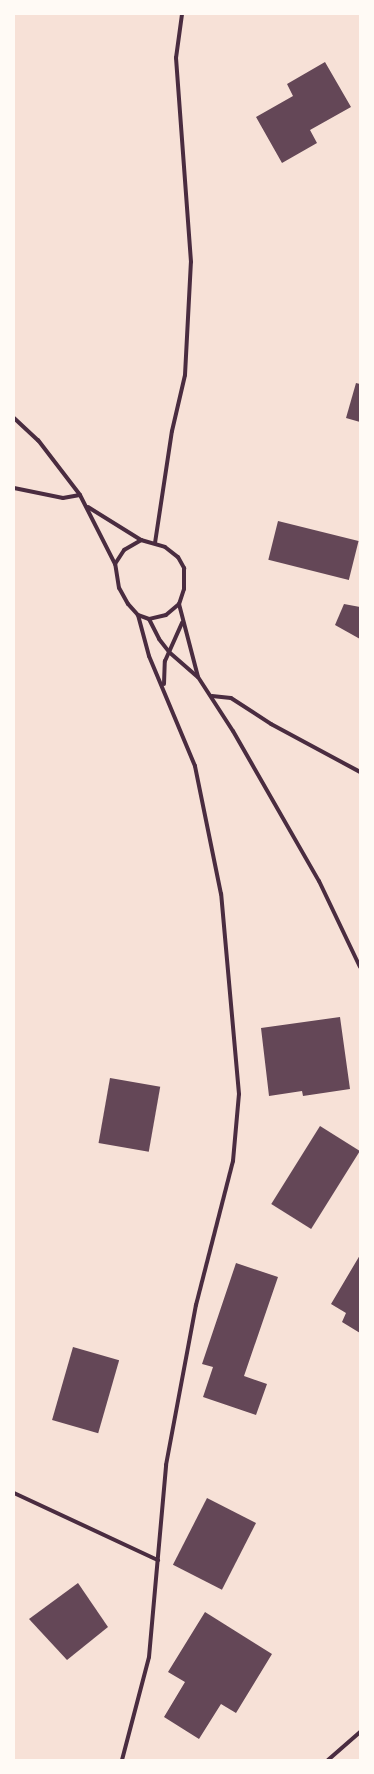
<!DOCTYPE html>
<style>
body{margin:0}
#map{position:relative;width:374px;height:1774px;overflow:hidden;background:#f7e1d7;font-family:"Alegreya Sans",sans-serif}
div>[style]{position:absolute}
.building>*{inset:0;background:#644757;transform-origin:0 0}
.minor>*{height:4px;margin:-2px;padding:0 2px;transform-origin:2px;border-radius:2px;background:#4a2c40}
span{translate:-50% -50%;white-space:nowrap;text-align:center;line-height:1.15;-webkit-text-stroke:3.5px #fffaf5;paint-order:stroke}
.frame{position:absolute;inset:0;border:15px solid #fffaf5;pointer-events:none}
</style>
<div id="map">
<div class="building">
<i style="clip-path:polygon(325px 62px,351px 107px,310px 130px,317px 143px,282px 163px,256px 117px,293px 96px,287px 84px)"></i>
<i style="clip-path:polygon(356px 383px,360px 384px,360px 422px,346px 418px)"></i>
<i style="left:278px;top:521px;width:83px;height:40px;rotate:14deg"></i>
<i style="clip-path:polygon(344px 604px,360px 607px,360px 639px,335px 625px)"></i>
<i style="clip-path:polygon(340px 1017px,350px 1089px,303px 1096px,302px 1091px,269px 1096px,261px 1028px)"></i>
<i style="left:110px;top:1078px;width:51px;height:66px;rotate:10deg"></i>
<i style="left:320px;top:1126px;width:47px;height:92px;rotate:32deg"></i>
<i style="clip-path:polygon(360px 1255px,360px 1333px,342px 1322px,346px 1313px,331px 1304px)"></i>
<i style="clip-path:polygon(236px 1263px,278px 1277px,244px 1376px,267px 1384px,256px 1415px,203px 1397px,213px 1367px,202px 1364px)"></i>
<i style="left:73px;top:1347px;width:48px;height:76px;rotate:16deg"></i>
<i style="left:207px;top:1498px;width:55px;height:75px;rotate:27deg"></i>
<i style="clip-path:polygon(78px 1583px,108px 1627px,67px 1660px,29px 1619px)"></i>
<i style="clip-path:polygon(205px 1612px,272px 1654px,236px 1713px,221px 1704px,199px 1739px,164px 1717px,185px 1682px,168px 1672px)"></i>
</div>
<div class="minor">
<i style="left:14px;top:418px;width:33px;rotate:43deg"></i>
<i style="left:38px;top:440px;width:69px;rotate:52.6deg"></i>
<i style="left:80px;top:495px;width:77px;rotate:63.1deg"></i>
<i style="left:14px;top:488px;width:50px;rotate:11.5deg"></i>
<i style="left:63px;top:498px;width:17px;rotate:-10deg"></i>
<i style="left:88px;top:507px;width:62px;rotate:31.9deg"></i>
<i style="left:141px;top:540px;width:25px;rotate:16deg"></i>
<i style="left:165px;top:547px;width:16px;rotate:38deg"></i>
<i style="left:178px;top:557px;width:13px;rotate:61deg"></i>
<i style="left:184px;top:568px;width:21px;rotate:90deg"></i>
<i style="left:184px;top:589px;width:16px;rotate:108deg"></i>
<i style="left:179px;top:604px;width:17px;rotate:140deg"></i>
<i style="left:166px;top:615px;width:17px;rotate:167deg"></i>
<i style="left:149px;top:619px;width:12px;rotate:-160deg"></i>
<i style="left:138px;top:615px;width:15px;rotate:-132deg"></i>
<i style="left:128px;top:604px;width:18px;rotate:-119deg"></i>
<i style="left:119px;top:588px;width:24px;rotate:-99deg"></i>
<i style="left:115px;top:564px;width:17px;rotate:-57deg"></i>
<i style="left:124px;top:550px;width:20px;rotate:-30deg"></i>
<i style="left:155px;top:543px;width:113px;rotate:-81.4deg"></i>
<i style="left:172px;top:431px;width:57px;rotate:-76.9deg"></i>
<i style="left:185px;top:375px;width:113px;rotate:-87deg"></i>
<i style="left:191px;top:262px;width:205px;rotate:-94.2deg"></i>
<i style="left:176px;top:58px;width:44px;rotate:-82.2deg"></i>
<i style="left:179px;top:604px;width:75px;rotate:75.4deg"></i>
<i style="left:149px;top:619px;width:22px;rotate:63deg"></i>
<i style="left:159px;top:639px;width:16px;rotate:52deg"></i>
<i style="left:169px;top:652px;width:38px;rotate:41deg"></i>
<i style="left:198px;top:677px;width:64px;rotate:57.1deg"></i>
<i style="left:233px;top:731px;width:173px;rotate:60.2deg"></i>
<i style="left:319px;top:881px;width:95px;rotate:64.5deg"></i>
<i style="left:164px;top:684px;width:23px;rotate:-88deg"></i>
<i style="left:165px;top:661px;width:42px;rotate:-65.9deg"></i>
<i style="left:212px;top:696px;width:19px;rotate:6deg"></i>
<i style="left:231px;top:698px;width:48px;rotate:33deg"></i>
<i style="left:271px;top:724px;width:101px;rotate:28.3deg"></i>
<i style="left:14px;top:1493px;width:159px;rotate:25deg"></i>
<i style="left:122px;top:1760px;width:106px;rotate:-75.3deg"></i>
<i style="left:149px;top:1657px;width:193px;rotate:-84.9deg"></i>
<i style="left:166px;top:1465px;width:163px;rotate:-79.4deg"></i>
<i style="left:196px;top:1305px;width:149px;rotate:-75.6deg"></i>
<i style="left:233px;top:1161px;width:67px;rotate:-84.9deg"></i>
<i style="left:239px;top:1094px;width:201px;rotate:-95.1deg"></i>
<i style="left:221px;top:894px;width:131px;rotate:-101.5deg"></i>
<i style="left:195px;top:766px;width:119px;rotate:-112.7deg"></i>
<i style="left:149px;top:656px;width:42px;rotate:-105deg"></i>
<i style="left:328px;top:1760px;width:43px;rotate:-41.2deg"></i>
</div>
<div class="frame"></div>
</div>
